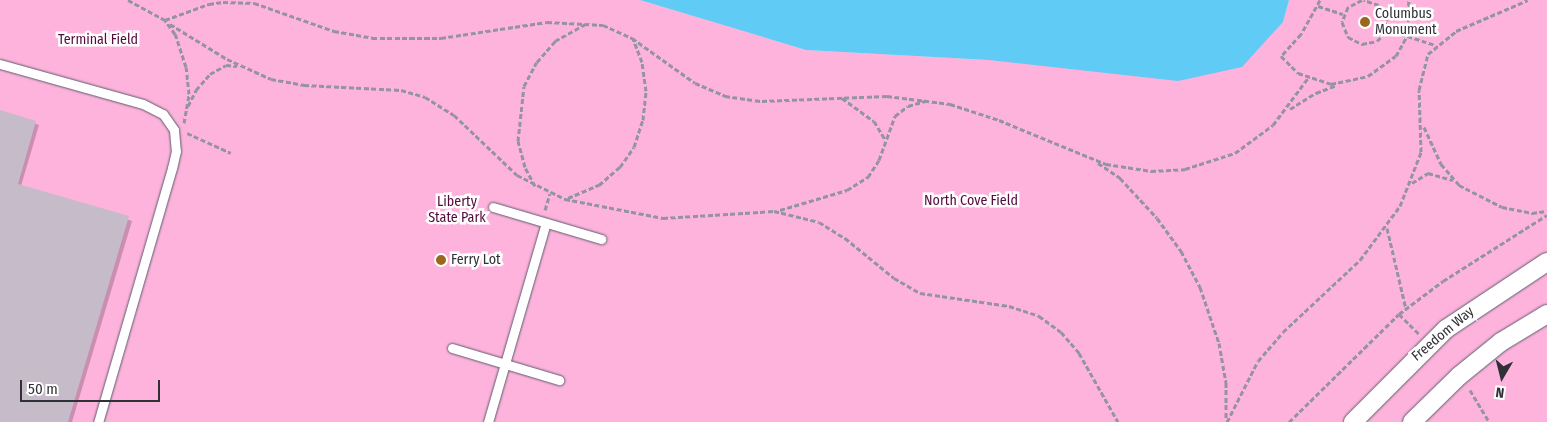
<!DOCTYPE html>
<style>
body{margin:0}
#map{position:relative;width:1547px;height:422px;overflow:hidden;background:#e2e2f3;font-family:"Fira Sans Condensed",sans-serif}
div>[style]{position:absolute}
.green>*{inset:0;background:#fdb3dc}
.water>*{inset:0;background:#60cbf5}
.shadow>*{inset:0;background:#0003}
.building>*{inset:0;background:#c5bbc9}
.path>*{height:3px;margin-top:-1.5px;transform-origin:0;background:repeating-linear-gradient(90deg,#9494a1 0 5px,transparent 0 7.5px)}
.roads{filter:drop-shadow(0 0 1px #5e5d6c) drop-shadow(0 0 1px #5e5d6c)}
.service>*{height:9px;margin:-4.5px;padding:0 4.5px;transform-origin:4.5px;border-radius:4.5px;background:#fff}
.minor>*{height:18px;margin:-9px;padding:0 9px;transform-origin:9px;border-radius:9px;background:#fff}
.dots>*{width:14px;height:14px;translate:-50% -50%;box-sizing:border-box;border:2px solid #fff;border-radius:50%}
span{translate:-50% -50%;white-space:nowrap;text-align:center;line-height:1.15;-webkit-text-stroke:5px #fff;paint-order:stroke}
.poi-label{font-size:14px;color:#303037}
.left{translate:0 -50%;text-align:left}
.park-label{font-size:14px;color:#540b3d}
.street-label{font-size:14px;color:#303037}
.north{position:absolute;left:1477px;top:352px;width:50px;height:50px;-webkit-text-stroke:4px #fff;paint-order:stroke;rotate:188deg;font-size:14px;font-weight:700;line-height:20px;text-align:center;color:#303037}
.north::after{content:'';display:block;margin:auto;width:18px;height:22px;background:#303037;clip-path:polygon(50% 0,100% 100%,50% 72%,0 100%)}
.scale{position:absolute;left:20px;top:380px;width:140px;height:22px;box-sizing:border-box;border:2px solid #303037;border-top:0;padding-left:6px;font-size:15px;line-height:18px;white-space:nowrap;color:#303037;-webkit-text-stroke:4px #fff;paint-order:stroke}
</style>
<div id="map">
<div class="green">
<i style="clip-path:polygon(0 0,640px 0,806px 50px,989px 60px,1283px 22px,1289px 0,1547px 0,1547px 422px,0 422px)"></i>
</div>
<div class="water">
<i style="clip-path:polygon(640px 0,1289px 0,1283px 22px,1242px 67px,1178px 81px,989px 60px,806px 50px)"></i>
</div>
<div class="shadow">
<i style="clip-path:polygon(0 111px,39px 125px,21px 186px,132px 221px,72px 422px,0 422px)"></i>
</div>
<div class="building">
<i style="clip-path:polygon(0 110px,36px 121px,18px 184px,129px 216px,68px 422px,0 422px)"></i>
</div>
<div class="path">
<i style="left:128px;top:0;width:42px;rotate:28.4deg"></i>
<i style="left:1320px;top:0;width:39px;rotate:119deg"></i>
<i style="left:1301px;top:34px;width:30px;rotate:132deg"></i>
<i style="left:1281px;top:56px;width:24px;rotate:45deg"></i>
<i style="left:1298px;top:73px;width:35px;rotate:18deg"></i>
<i style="left:1331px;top:84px;width:38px;rotate:-12deg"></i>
<i style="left:1368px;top:76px;width:34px;rotate:-36deg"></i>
<i style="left:1396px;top:56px;width:23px;rotate:-61deg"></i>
<i style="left:1407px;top:36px;width:36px;rotate:-87deg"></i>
<i style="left:1362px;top:0;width:16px;rotate:153deg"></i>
<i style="left:1348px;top:7px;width:16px;rotate:112deg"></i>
<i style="left:1342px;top:22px;width:16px;rotate:68deg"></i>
<i style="left:1348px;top:37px;width:16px;rotate:27deg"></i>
<i style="left:1362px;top:44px;width:15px;rotate:-11deg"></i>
<i style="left:1377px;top:41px;width:8px;rotate:-45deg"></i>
<i style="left:1383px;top:35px;width:16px;rotate:-76deg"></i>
<i style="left:1387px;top:19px;width:16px;rotate:-120deg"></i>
<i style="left:1379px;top:5px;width:16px;rotate:-162deg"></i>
<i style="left:1318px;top:6px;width:26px;rotate:18deg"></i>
<i style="left:170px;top:24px;width:67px;rotate:31.6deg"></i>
<i style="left:227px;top:59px;width:48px;rotate:24.4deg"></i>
<i style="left:271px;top:79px;width:34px;rotate:10deg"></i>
<i style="left:304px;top:85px;width:97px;rotate:3deg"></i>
<i style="left:401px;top:90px;width:25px;rotate:16deg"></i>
<i style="left:425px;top:97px;width:34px;rotate:32deg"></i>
<i style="left:454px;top:115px;width:87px;rotate:43.6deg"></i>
<i style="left:517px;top:175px;width:54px;rotate:26.6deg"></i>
<i style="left:565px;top:199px;width:100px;rotate:11deg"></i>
<i style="left:663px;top:218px;width:111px;rotate:-3.6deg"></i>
<i style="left:774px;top:211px;width:46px;rotate:13.7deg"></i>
<i style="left:819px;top:222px;width:31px;rotate:32deg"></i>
<i style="left:845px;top:238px;width:63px;rotate:39.2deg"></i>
<i style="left:894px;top:278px;width:30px;rotate:30deg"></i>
<i style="left:920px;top:293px;width:90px;rotate:8.3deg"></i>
<i style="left:1009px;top:306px;width:32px;rotate:18deg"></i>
<i style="left:1039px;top:316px;width:27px;rotate:36deg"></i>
<i style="left:1061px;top:332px;width:28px;rotate:49deg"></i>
<i style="left:1079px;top:353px;width:79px;rotate:60.5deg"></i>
<i style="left:1386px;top:29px;width:52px;rotate:18.1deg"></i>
<i style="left:842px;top:98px;width:39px;rotate:36deg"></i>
<i style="left:874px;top:121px;width:21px;rotate:59deg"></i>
<i style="left:188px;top:106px;width:18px;rotate:-63deg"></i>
<i style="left:196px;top:90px;width:21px;rotate:-49deg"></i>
<i style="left:210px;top:74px;width:18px;rotate:-29deg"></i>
<i style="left:226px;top:65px;width:11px;rotate:5deg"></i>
<i style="left:1290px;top:109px;width:31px;rotate:-32deg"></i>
<i style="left:1316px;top:93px;width:22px;rotate:-21deg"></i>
<i style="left:184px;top:123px;width:29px;rotate:-80deg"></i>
<i style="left:189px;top:94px;width:27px;rotate:-96deg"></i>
<i style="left:186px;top:67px;width:35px;rotate:-108deg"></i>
<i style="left:175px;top:34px;width:17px;rotate:-126deg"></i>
<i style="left:165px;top:20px;width:47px;rotate:-20deg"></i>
<i style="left:209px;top:4px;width:14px;rotate:-8deg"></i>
<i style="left:223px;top:2px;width:31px;rotate:2deg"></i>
<i style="left:254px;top:3px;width:85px;rotate:19.3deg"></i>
<i style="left:334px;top:31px;width:39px;rotate:10deg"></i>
<i style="left:372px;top:38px;width:69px"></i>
<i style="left:441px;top:38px;width:107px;rotate:-8.6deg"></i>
<i style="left:547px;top:22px;width:56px;rotate:3.1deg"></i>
<i style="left:603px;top:25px;width:32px;rotate:24deg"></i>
<i style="left:632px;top:38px;width:77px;rotate:35.5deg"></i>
<i style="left:695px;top:83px;width:33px;rotate:23deg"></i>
<i style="left:725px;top:96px;width:37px;rotate:8deg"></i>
<i style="left:762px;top:101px;width:125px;rotate:-2.3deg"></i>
<i style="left:887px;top:96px;width:64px;rotate:7.2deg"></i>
<i style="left:950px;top:104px;width:52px;rotate:18.1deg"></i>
<i style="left:999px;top:120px;width:116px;rotate:22.4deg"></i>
<i style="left:1106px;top:164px;width:46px;rotate:8.8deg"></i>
<i style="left:1151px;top:171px;width:34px;rotate:-3deg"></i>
<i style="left:1185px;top:169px;width:52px;rotate:-17.7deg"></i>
<i style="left:1235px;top:153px;width:47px;rotate:-36.4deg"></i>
<i style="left:1273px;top:125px;width:59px;rotate:-53.3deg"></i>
<i style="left:1424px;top:127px;width:41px;rotate:65.3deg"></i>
<i style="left:1441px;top:164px;width:28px;rotate:49deg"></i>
<i style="left:1459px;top:185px;width:48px;rotate:27.1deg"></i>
<i style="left:1502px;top:207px;width:31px;rotate:11deg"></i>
<i style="left:1532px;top:213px;width:15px;rotate:-8deg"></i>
<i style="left:187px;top:133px;width:48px;rotate:24.4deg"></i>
<i style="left:1098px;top:163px;width:27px;rotate:34deg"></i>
<i style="left:1120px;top:178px;width:54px;rotate:47.2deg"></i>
<i style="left:1157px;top:218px;width:41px;rotate:54deg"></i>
<i style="left:1181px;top:251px;width:41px;rotate:62.2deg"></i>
<i style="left:1200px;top:287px;width:59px;rotate:71.3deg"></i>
<i style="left:1219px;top:343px;width:40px;rotate:80deg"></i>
<i style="left:1226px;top:382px;width:37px;rotate:90deg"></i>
<i style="left:1412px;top:183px;width:19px;rotate:-32deg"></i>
<i style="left:1428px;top:173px;width:26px;rotate:16deg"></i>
<i style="left:535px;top:186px;width:21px;rotate:-118deg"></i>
<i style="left:525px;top:167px;width:27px;rotate:-105deg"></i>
<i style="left:518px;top:141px;width:55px;rotate:-83.8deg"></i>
<i style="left:524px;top:86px;width:27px;rotate:-62deg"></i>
<i style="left:537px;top:62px;width:28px;rotate:-49deg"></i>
<i style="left:555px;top:41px;width:37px;rotate:-29deg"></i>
<i style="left:568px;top:198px;width:34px;rotate:-23deg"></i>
<i style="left:599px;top:185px;width:28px;rotate:-41deg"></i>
<i style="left:620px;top:167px;width:24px;rotate:-55deg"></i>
<i style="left:634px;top:147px;width:28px;rotate:-72deg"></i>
<i style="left:643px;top:120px;width:29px;rotate:-84deg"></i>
<i style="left:646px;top:91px;width:29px;rotate:-98deg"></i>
<i style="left:642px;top:62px;width:25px;rotate:-111deg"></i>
<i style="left:545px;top:210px;width:17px;rotate:-73deg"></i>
<i style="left:780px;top:210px;width:70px;rotate:-16.6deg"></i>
<i style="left:847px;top:190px;width:25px;rotate:-32deg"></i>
<i style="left:868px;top:177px;width:20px;rotate:-57deg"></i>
<i style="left:879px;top:160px;width:47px;rotate:-70deg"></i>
<i style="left:895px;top:116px;width:16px;rotate:-38deg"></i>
<i style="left:908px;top:106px;width:18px;rotate:-16deg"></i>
<i style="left:1387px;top:228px;width:83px;rotate:76.8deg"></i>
<i style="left:1399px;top:314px;width:28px;rotate:45deg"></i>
<i style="left:1470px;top:390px;width:37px;rotate:59deg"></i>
<i style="left:1227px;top:422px;width:68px;rotate:-63.1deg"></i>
<i style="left:1258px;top:361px;width:38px;rotate:-49deg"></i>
<i style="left:1283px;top:332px;width:105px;rotate:-43.1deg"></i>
<i style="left:1360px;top:260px;width:67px;rotate:-53.5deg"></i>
<i style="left:1400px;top:206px;width:58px;rotate:-68.7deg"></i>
<i style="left:1421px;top:152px;width:62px;rotate:-91.8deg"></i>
<i style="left:1419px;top:90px;width:37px;rotate:-76deg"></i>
<i style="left:1428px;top:54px;width:36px;rotate:-39deg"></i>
<i style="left:1456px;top:31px;width:78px;rotate:-23.3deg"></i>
<i style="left:1289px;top:422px;width:154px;rotate:-44.5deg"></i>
<i style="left:1399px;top:314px;width:55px;rotate:-36.9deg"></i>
<i style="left:1443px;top:281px;width:123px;rotate:-32.4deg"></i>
</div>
<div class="roads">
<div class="service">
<i style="left:0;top:64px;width:148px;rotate:15.6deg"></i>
<i style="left:143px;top:104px;width:22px;rotate:27deg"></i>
<i style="left:163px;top:114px;width:19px;rotate:55deg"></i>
<i style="left:174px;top:130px;width:21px;rotate:85deg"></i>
<i style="left:176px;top:151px;width:17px;rotate:103deg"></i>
<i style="left:172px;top:168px;width:265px;rotate:106.2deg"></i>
<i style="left:493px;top:207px;width:113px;rotate:16.5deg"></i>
<i style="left:452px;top:348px;width:112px;rotate:16.7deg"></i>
<i style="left:488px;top:422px;width:207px;rotate:-73.8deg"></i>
</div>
<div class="minor">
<i style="left:1353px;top:422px;width:132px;rotate:-45deg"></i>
<i style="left:1446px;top:329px;width:121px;rotate:-33.6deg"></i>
<i style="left:1412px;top:422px;width:66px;rotate:-44.4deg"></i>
<i style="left:1459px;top:376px;width:54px;rotate:-39deg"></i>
<i style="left:1501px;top:342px;width:54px;rotate:-31.3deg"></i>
</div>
</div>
<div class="dots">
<i style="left:1365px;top:22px;background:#9a681c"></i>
<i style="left:441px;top:260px;background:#9a681c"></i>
</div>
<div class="poi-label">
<span class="left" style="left:1375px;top:22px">Columbus<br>Monument</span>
<span class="left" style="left:451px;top:260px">Ferry Lot</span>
</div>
<div class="park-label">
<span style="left:98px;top:40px">Terminal Field</span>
<span style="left:971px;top:201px">North Cove Field</span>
<span style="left:457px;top:210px">Liberty<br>State Park</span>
</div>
<div class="street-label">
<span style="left:1443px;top:334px;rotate:-40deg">Freedom Way</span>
</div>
<div class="north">N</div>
<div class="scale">50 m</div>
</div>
